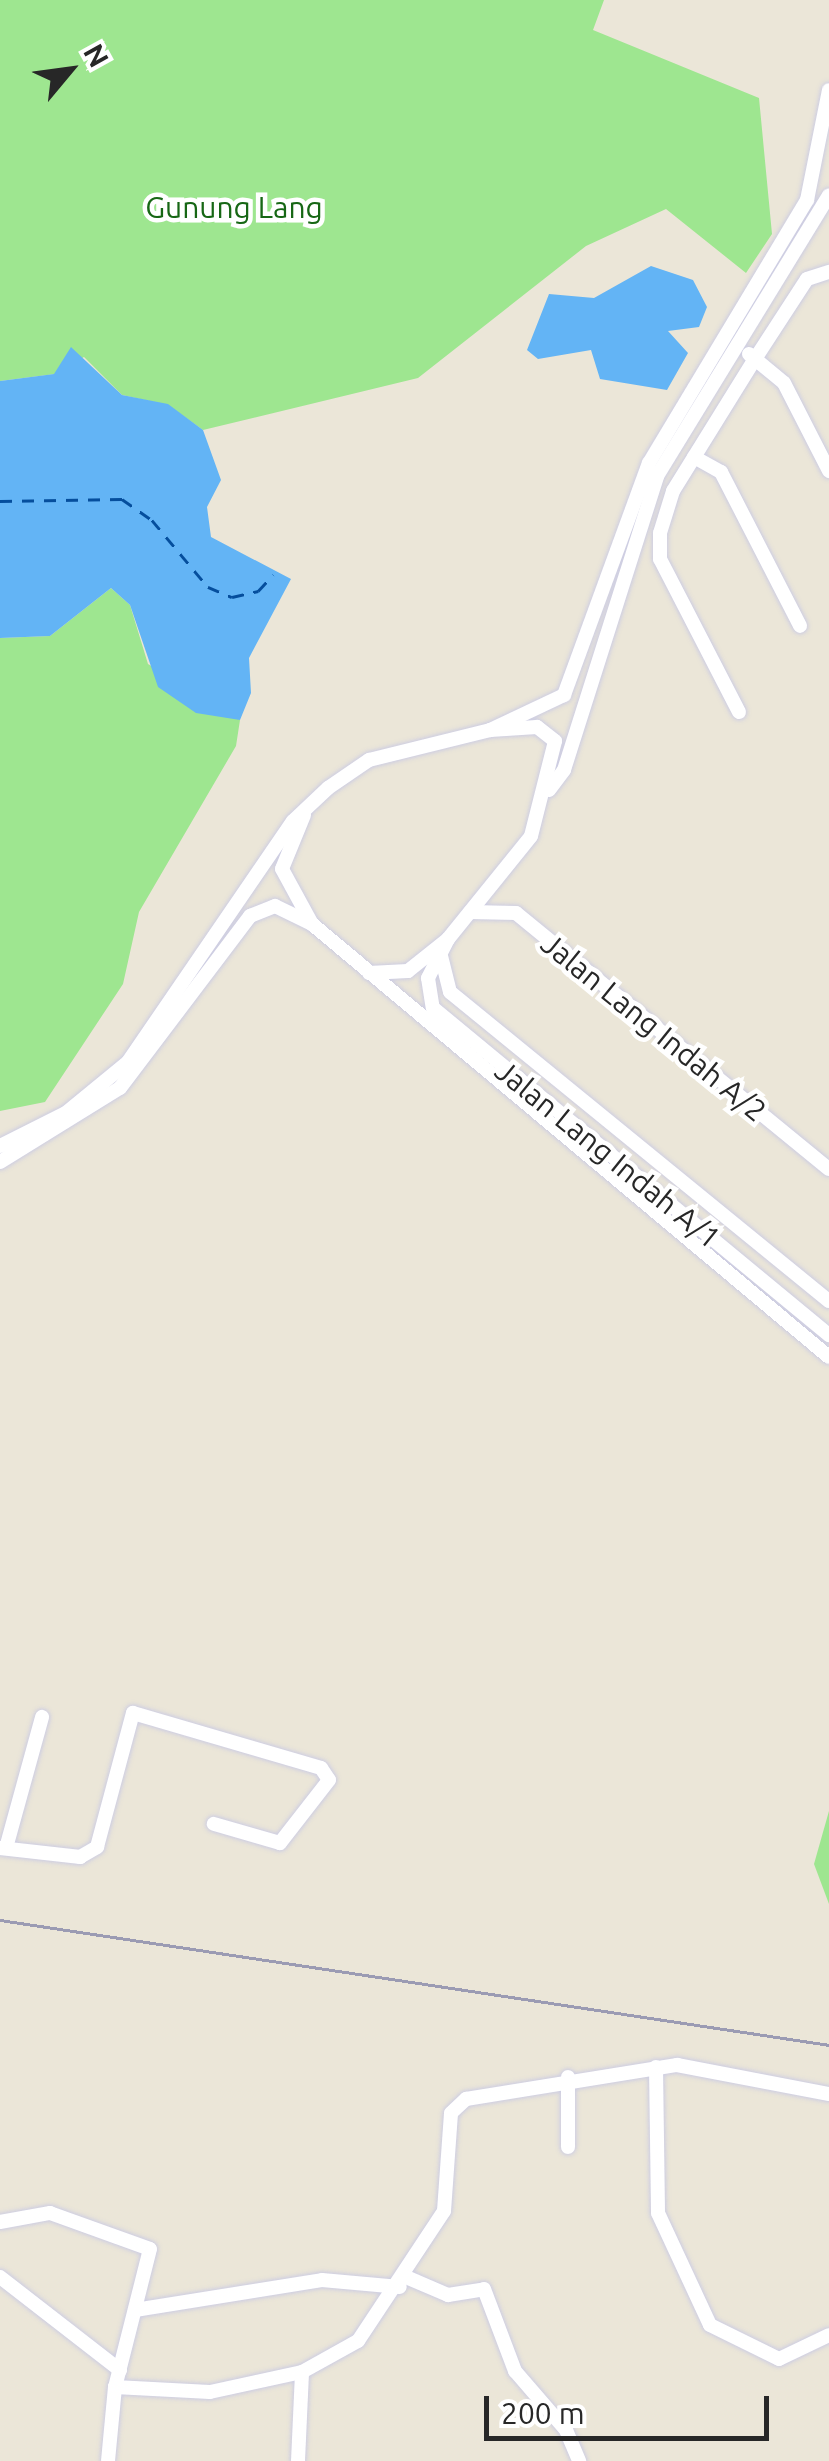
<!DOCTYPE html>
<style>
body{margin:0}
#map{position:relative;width:829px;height:2461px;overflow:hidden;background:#ebe6d8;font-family:Ubuntu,sans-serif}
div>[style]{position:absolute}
.green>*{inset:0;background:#9ee690}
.water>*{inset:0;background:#63b4f5}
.ferry>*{height:2.5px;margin-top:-1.25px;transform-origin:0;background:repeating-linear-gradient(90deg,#054e9d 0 12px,transparent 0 22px)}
.roads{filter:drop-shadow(0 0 2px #cdcde2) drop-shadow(0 0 2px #cdcde2)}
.minor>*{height:14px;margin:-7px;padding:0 7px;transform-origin:7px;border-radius:7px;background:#fff}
.rail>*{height:2.5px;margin:-1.25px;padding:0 1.25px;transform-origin:1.25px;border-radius:1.25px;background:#9b9bb3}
span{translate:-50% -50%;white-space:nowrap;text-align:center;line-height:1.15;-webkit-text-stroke:9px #fff;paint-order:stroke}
.park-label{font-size:30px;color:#176715}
.street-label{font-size:30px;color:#272727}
.north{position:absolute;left:20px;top:20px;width:100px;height:100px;-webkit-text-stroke:8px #fff;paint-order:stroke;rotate:61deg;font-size:28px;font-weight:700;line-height:40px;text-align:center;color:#272727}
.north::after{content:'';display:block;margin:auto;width:35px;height:45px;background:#272727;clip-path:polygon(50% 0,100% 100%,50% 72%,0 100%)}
.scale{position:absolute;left:484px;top:2396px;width:285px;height:45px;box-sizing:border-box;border:5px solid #272727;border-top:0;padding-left:12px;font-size:30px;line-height:35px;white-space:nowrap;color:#272727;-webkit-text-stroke:8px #fff;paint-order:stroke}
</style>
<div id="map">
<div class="green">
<i style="clip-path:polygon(0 0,604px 0,593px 30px,759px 98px,772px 234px,746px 273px,666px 209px,586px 246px,418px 378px,203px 430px,168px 405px,122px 395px,84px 357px,55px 374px,0 381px)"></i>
<i style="clip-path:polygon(111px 588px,130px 605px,148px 664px,240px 720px,236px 746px,139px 912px,123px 984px,45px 1102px,0 1111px,0 638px,50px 636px)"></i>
<i style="clip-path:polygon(829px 1811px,829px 1904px,814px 1864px)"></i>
</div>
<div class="water">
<i style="clip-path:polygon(651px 266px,693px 280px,707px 307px,699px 327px,668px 331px,688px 353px,667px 390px,600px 379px,591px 350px,538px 359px,527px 350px,549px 294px,594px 298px)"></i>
<i style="clip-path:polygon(71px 347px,122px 395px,168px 404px,203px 430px,221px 480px,207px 507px,211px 537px,291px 579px,249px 658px,251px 693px,240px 720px,196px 713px,158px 687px,130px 605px,111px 588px,50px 636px,0 638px,0 381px,54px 374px)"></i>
</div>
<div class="ferry">
<i style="left:0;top:501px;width:122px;rotate:-0.9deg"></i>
<i style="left:122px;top:499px;width:37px;rotate:35deg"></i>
<i style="left:152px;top:520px;width:87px;rotate:50.1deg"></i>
<i style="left:208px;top:587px;width:26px;rotate:23deg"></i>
<i style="left:232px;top:597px;width:27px;rotate:-13deg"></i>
<i style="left:258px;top:591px;width:22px;rotate:-47deg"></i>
</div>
<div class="roads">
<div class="minor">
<i style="left:749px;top:354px;width:45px;rotate:39.6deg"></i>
<i style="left:784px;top:383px;width:99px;rotate:62.9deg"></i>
<i style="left:694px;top:457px;width:31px;rotate:29deg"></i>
<i style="left:721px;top:472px;width:173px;rotate:62.8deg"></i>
<i style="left:739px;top:712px;width:172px;rotate:-117.3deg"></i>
<i style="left:660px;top:559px;width:26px;rotate:-90deg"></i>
<i style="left:660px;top:533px;width:44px;rotate:-72.8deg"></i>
<i style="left:673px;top:491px;width:155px;rotate:-58.2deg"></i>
<i style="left:755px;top:359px;width:95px;rotate:-57deg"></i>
<i style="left:807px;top:279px;width:23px;rotate:-18deg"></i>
<i style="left:549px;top:790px;width:25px;rotate:-53deg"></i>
<i style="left:564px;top:770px;width:308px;rotate:-72.4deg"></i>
<i style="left:657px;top:476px;width:329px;rotate:-58.5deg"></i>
<i style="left:304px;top:815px;width:58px;rotate:112.2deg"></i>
<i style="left:282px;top:869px;width:63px;rotate:61.4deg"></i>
<i style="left:470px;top:912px;width:46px;rotate:1.2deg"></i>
<i style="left:516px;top:913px;width:404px;rotate:39.3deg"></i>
<i style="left:448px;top:939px;width:44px;rotate:117.1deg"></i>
<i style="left:428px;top:978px;width:30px;rotate:81deg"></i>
<i style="left:433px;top:1008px;width:514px;rotate:39.55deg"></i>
<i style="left:441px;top:956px;width:37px;rotate:76deg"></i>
<i style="left:450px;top:992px;width:489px;rotate:39.2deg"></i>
<i style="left:369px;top:973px;width:39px;rotate:-3deg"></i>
<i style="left:408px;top:971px;width:51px;rotate:-38.7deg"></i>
<i style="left:448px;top:939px;width:132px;rotate:-51.1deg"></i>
<i style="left:531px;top:836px;width:98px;rotate:-75.8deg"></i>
<i style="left:555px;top:741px;width:23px;rotate:-142deg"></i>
<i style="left:537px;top:727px;width:47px;rotate:176.3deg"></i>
<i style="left:0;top:1146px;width:74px;rotate:-26.6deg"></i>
<i style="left:66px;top:1113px;width:80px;rotate:-39.4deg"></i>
<i style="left:128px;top:1062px;width:292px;rotate:-55.6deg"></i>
<i style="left:293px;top:821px;width:48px;rotate:-43.3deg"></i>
<i style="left:328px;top:788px;width:50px;rotate:-34.3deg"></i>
<i style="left:369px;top:760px;width:125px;rotate:-13.9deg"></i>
<i style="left:490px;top:730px;width:82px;rotate:-25.3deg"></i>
<i style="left:564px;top:695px;width:247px;rotate:-69.9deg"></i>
<i style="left:649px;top:463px;width:307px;rotate:-59deg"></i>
<i style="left:807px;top:200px;width:112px;rotate:-78.7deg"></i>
<i style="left:0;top:1162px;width:141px;rotate:-31.7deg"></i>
<i style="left:120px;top:1088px;width:216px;rotate:-52.9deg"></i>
<i style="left:250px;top:916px;width:27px;rotate:-22deg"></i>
<i style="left:275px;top:906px;width:41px;rotate:25.9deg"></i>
<i style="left:312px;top:924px;width:674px;rotate:39.95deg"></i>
<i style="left:0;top:1848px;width:81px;rotate:6.4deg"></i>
<i style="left:80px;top:1857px;width:20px;rotate:-30deg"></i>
<i style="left:97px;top:1847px;width:139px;rotate:-75deg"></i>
<i style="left:133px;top:1713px;width:196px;rotate:16.3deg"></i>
<i style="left:321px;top:1768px;width:14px;rotate:56deg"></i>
<i style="left:329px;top:1780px;width:80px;rotate:127.9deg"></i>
<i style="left:280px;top:1843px;width:69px;rotate:-163.9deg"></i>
<i style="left:6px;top:1848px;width:136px;rotate:-74.6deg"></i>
<i style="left:656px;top:2067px;width:146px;rotate:89.2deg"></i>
<i style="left:658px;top:2213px;width:123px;rotate:65.1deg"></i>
<i style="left:710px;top:2325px;width:77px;rotate:26.2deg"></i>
<i style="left:779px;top:2359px;width:55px;rotate:-25.6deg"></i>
<i style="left:568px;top:2077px;width:70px;rotate:90deg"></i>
<i style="left:0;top:2222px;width:51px;rotate:-10.2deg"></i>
<i style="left:50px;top:2213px;width:106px;rotate:19.8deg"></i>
<i style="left:150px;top:2249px;width:142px;rotate:104.2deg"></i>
<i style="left:115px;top:2387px;width:74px;rotate:95.4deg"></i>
<i style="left:0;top:2277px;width:152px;rotate:37.8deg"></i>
<i style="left:406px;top:2277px;width:46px;rotate:23.2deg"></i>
<i style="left:448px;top:2295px;width:36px;rotate:-9deg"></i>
<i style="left:484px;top:2289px;width:88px;rotate:69.3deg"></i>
<i style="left:515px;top:2371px;width:78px;rotate:49.2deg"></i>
<i style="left:566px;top:2430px;width:34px;rotate:67deg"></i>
<i style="left:135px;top:2310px;width:189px;rotate:-9.1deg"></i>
<i style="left:322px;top:2280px;width:78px;rotate:5.1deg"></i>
<i style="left:115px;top:2387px;width:95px;rotate:3deg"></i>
<i style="left:210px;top:2392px;width:94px;rotate:-12.3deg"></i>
<i style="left:302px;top:2372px;width:64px;rotate:-29deg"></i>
<i style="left:358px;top:2341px;width:156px;rotate:-56.5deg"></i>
<i style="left:444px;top:2211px;width:98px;rotate:-85.9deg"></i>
<i style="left:451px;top:2113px;width:21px;rotate:-43deg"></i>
<i style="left:466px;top:2099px;width:214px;rotate:-9.2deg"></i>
<i style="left:677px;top:2065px;width:155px;rotate:10.8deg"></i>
<i style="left:298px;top:2461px;width:89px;rotate:-87.4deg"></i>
</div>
</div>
<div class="rail">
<i style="left:0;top:1920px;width:838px;rotate:8.57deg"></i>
</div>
<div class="park-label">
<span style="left:234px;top:207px">Gunung Lang</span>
</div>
<div class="street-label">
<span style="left:654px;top:1027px;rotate:39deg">Jalan Lang Indah A/2</span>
<span style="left:608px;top:1154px;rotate:39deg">Jalan Lang Indah A/1</span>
</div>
<div class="north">N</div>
<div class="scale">200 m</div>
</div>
